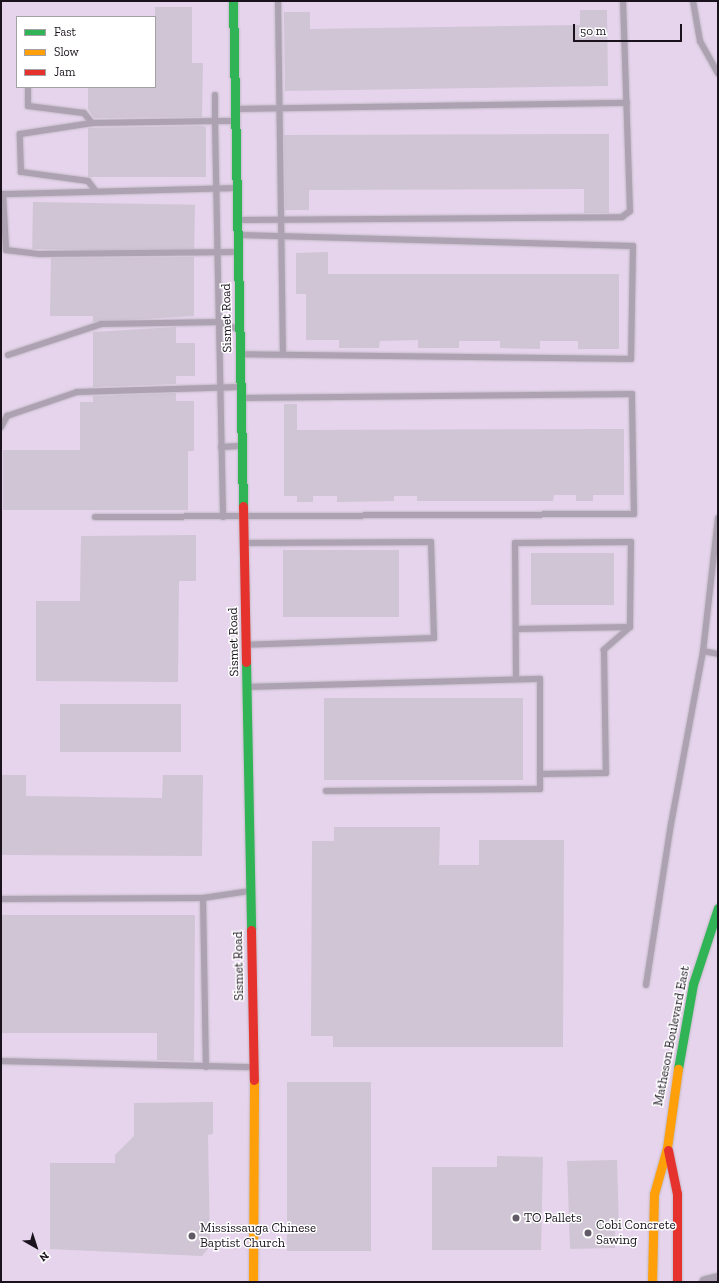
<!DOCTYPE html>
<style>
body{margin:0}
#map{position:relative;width:719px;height:1283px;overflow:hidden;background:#e9deee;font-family:"Zilla Slab",serif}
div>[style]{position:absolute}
.built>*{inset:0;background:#e6d4ed}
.building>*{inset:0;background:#cfc5d4;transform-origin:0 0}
.roads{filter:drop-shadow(0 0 1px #c3bbc7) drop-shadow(0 0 1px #c3bbc7)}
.lane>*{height:6px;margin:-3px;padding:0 3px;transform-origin:3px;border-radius:3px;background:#ada2b1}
.street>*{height:13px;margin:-6.5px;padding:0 6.5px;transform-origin:6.5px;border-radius:6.5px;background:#ada2b1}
.fast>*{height:9px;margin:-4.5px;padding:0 4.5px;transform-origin:4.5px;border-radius:4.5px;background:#30b455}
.slow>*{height:9px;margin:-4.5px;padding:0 4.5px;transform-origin:4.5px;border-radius:4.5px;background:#ff9f0a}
.jam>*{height:9px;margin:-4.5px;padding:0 4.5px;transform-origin:4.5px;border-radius:4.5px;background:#e5322d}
.dots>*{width:11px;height:11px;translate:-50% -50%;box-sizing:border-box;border:2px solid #fff;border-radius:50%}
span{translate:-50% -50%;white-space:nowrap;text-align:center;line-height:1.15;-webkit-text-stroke:3px #fff;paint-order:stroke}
.street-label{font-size:13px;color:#1a131d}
.poi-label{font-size:13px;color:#1a131d}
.left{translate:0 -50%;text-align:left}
.frame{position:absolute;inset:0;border:2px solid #1a131d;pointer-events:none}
.legend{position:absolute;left:16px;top:16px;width:140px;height:72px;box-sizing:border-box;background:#fff;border:1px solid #a3a1a5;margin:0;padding:5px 7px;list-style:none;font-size:12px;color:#1a131d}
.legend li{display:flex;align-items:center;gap:8px;height:20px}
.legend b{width:20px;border:1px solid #a3a1a5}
.north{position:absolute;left:16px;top:1227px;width:40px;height:40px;-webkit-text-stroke:3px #fff;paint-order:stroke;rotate:141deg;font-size:11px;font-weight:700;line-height:16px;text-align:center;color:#1a131d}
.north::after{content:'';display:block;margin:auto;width:14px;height:18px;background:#1a131d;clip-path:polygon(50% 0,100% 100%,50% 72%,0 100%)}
.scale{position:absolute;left:573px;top:24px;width:109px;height:18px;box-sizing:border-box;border:2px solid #1a131d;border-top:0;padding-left:5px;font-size:12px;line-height:14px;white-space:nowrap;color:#1a131d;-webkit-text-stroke:3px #fff;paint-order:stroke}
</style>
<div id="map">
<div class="built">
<i style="clip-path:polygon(evenodd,1px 1px,718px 1px,718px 1282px,1px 1282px,1px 1px,17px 17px,155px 17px,155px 87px,17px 87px,17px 17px)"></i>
</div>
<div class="building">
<i style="clip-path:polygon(155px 7px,192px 7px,192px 63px,203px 63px,202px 117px,94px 118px,88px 109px,88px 87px,155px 87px)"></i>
<i style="clip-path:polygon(580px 10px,607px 10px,608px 86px,285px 91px,284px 12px,310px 12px,310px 29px,580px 25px)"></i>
<i style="clip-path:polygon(202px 126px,206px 127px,206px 177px,88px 177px,88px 128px)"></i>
<i style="clip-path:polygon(609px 134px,609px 213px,584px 213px,584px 189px,309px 190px,309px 210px,285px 210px,284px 135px)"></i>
<i style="left:33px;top:202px;width:162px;height:47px;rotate:1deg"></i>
<i style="clip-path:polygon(328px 252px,328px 274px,619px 274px,619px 349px,578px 349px,578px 341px,540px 341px,540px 349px,500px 348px,500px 341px,459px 341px,459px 348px,418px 348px,418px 340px,380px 341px,379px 348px,339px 348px,339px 340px,306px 340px,306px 294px,296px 294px,296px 253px)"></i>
<i style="clip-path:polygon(194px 257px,194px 316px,93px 322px,93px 316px,50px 316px,51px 258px)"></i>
<i style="clip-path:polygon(176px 327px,176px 343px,195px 343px,195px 376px,176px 376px,176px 384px,93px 387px,93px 332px)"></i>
<i style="clip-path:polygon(176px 393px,176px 401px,194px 401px,194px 451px,188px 451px,188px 510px,3px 510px,3px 450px,80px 450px,80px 402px,93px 402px,93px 396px)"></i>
<i style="clip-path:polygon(284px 404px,297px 404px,297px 430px,624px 429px,624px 495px,593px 495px,593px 501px,576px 501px,576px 495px,554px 495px,553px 501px,417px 501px,417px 496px,394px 496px,394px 501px,337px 502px,337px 496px,313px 496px,313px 502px,297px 502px,297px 496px,284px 496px)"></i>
<i style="clip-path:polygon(196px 535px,196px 581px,179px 581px,178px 682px,36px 681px,36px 601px,80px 601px,81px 536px)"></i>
<i style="left:283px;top:550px;width:116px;height:67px"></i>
<i style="left:531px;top:553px;width:83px;height:52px"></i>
<i style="left:523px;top:698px;width:82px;height:199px;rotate:90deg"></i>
<i style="left:60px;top:704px;width:121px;height:48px"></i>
<i style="clip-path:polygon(1px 775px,26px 775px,26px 796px,162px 798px,163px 775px,203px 775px,202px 856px,1px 855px)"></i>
<i style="clip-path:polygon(334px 827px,440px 827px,439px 865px,479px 865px,479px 840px,564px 840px,563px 1047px,333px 1047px,333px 1036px,311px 1036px,312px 841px,334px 841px)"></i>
<i style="clip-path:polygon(1px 915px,195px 915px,194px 1061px,157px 1060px,157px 1033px,1px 1033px)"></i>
<i style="left:287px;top:1082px;width:84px;height:169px"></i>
<i style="clip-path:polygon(213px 1102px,213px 1134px,208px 1135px,210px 1246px,202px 1256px,50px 1249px,50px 1163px,115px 1163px,115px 1155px,134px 1136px,134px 1103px)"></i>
<i style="clip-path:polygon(497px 1156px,543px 1157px,541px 1250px,432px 1250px,432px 1167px,497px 1167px)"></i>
<i style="clip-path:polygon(617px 1160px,619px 1230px,615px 1231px,615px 1248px,570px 1249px,567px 1161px)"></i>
</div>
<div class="roads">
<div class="lane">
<i style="left:278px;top:1px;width:351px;rotate:89.2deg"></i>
<i style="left:693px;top:1px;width:41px;rotate:80.1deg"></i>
<i style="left:700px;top:41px;width:37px;rotate:61deg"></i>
<i style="left:28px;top:87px;width:19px;rotate:90deg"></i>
<i style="left:28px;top:106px;width:56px;rotate:7.1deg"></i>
<i style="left:84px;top:113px;width:13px;rotate:51deg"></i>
<i style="left:215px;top:95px;width:26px;rotate:90deg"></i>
<i style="left:215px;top:121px;width:19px"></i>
<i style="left:237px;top:109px;width:390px;rotate:-0.9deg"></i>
<i style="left:235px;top:188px;width:232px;rotate:178.5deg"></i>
<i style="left:3px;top:194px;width:56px;rotate:86.9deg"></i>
<i style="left:6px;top:250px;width:34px;rotate:7deg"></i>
<i style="left:40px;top:254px;width:195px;rotate:-0.6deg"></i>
<i style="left:95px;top:190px;width:11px;rotate:-128deg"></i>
<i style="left:88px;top:181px;width:68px;rotate:-172.3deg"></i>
<i style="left:21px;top:172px;width:38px;rotate:-92deg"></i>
<i style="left:20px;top:134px;width:73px;rotate:-8.7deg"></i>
<i style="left:92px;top:123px;width:123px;rotate:-0.9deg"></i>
<i style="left:215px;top:121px;width:201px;rotate:88.9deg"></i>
<i style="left:219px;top:322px;width:19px;rotate:21deg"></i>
<i style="left:240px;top:220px;width:382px;rotate:-0.4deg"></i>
<i style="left:622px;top:217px;width:10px;rotate:-37deg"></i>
<i style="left:630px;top:211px;width:210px;rotate:-91.9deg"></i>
<i style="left:240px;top:235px;width:393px;rotate:1.6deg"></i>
<i style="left:633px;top:246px;width:113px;rotate:91deg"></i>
<i style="left:631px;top:359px;width:389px;rotate:-179.3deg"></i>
<i style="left:8px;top:355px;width:98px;rotate:-18.4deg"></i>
<i style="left:101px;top:324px;width:118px;rotate:-1deg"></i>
<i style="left:219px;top:322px;width:195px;rotate:88.8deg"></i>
<i style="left:1px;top:427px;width:13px;rotate:-61deg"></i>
<i style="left:7px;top:416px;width:74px;rotate:-18.9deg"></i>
<i style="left:77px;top:392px;width:163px;rotate:-1.8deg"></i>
<i style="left:221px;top:447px;width:18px;rotate:-3deg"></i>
<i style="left:95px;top:517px;width:539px;rotate:-0.32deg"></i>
<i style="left:634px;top:514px;width:120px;rotate:-91deg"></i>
<i style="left:632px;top:394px;width:389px;rotate:179.4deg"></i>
<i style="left:718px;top:518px;width:134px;rotate:96.4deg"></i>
<i style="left:703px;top:651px;width:15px;rotate:11deg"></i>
<i style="left:246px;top:543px;width:185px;rotate:-0.3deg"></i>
<i style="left:431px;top:542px;width:96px;rotate:88.2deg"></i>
<i style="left:434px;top:638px;width:187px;rotate:177.9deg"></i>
<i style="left:516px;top:629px;width:114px;rotate:-1deg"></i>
<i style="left:516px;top:679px;width:136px;rotate:-90.4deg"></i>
<i style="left:515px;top:543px;width:116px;rotate:-0.5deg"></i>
<i style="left:631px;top:542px;width:85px;rotate:90.7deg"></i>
<i style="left:630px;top:627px;width:35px;rotate:139deg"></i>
<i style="left:604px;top:650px;width:123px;rotate:89.1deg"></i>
<i style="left:606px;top:773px;width:66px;rotate:179.1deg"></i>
<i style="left:248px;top:687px;width:292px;rotate:-1.6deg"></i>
<i style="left:540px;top:679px;width:110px;rotate:90deg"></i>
<i style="left:540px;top:789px;width:214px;rotate:179.5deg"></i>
<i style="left:203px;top:898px;width:169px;rotate:89deg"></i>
<i style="left:1px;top:899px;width:202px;rotate:-0.3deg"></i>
<i style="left:203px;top:898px;width:48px;rotate:-8.5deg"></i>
<i style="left:646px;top:985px;width:163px;rotate:-81.2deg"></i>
<i style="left:671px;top:824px;width:176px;rotate:-79.5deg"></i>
<i style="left:1px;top:1061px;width:251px;rotate:1.4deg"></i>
</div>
<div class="street">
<i style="left:705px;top:1282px;width:13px;rotate:-13deg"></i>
</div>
<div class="fast">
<i style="left:233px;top:1px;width:505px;rotate:88.87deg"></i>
<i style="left:246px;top:662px;width:268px;rotate:88.9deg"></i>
<i style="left:678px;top:1069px;width:86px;rotate:-80deg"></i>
<i style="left:693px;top:984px;width:80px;rotate:-71.8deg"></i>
</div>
<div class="slow">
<i style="left:253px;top:1282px;width:202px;rotate:-89.7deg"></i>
<i style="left:652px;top:1282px;width:88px;rotate:-88.7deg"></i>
<i style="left:654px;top:1194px;width:48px;rotate:-74.2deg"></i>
<i style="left:667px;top:1148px;width:80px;rotate:-82.1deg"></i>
</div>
<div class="jam">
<i style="left:243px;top:506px;width:156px;rotate:88.9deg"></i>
<i style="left:251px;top:930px;width:150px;rotate:88.9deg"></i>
<i style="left:668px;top:1150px;width:45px;rotate:78.4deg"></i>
<i style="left:677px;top:1194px;width:88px;rotate:90deg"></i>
</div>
</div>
<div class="dots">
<i style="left:516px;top:1218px;background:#625a66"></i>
<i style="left:588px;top:1233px;background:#625a66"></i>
<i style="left:192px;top:1236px;background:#625a66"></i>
</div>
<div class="street-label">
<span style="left:227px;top:318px;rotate:-91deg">Sismet Road</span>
<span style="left:234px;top:642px;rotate:-91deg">Sismet Road</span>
<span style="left:239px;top:966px;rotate:-91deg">Sismet Road</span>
<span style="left:672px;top:1036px;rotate:-79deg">Matheson Boulevard East</span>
</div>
<div class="poi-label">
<span class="left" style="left:524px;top:1218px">TO Pallets</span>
<span class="left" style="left:596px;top:1233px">Cobi Concrete<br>Sawing</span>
<span class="left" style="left:200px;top:1236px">Mississauga Chinese<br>Baptist Church</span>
</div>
<div class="frame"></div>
<ul class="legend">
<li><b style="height:5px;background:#30b455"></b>Fast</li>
<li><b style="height:5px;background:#ff9f0a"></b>Slow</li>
<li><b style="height:5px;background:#e5322d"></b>Jam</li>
</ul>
<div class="north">N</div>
<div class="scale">50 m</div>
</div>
